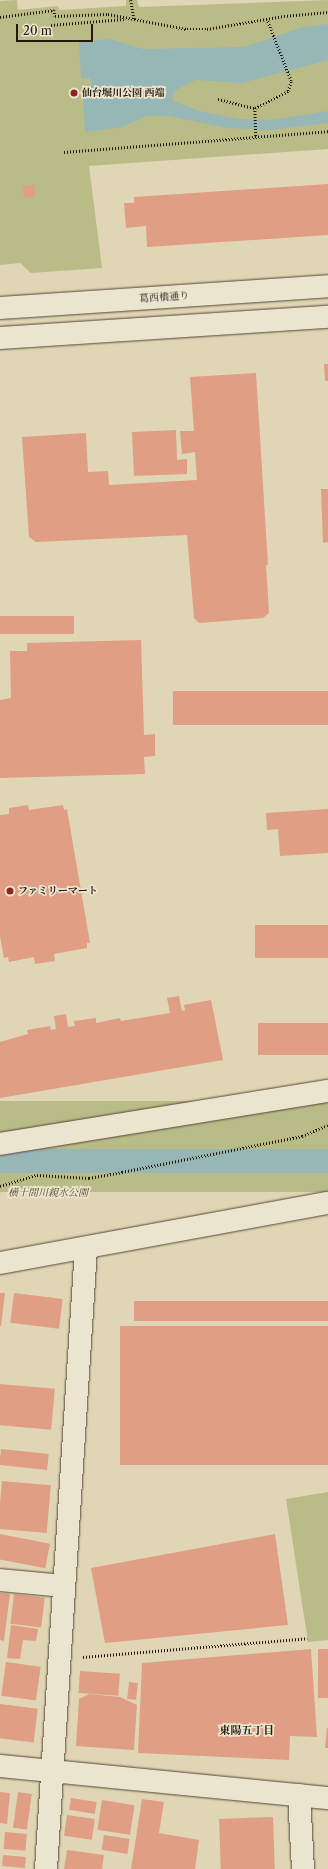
<!DOCTYPE html>
<meta charset="utf-8">
<style>
body{margin:0}
#map{position:relative;width:328px;height:1869px;overflow:hidden;background:#e0d6b5;font-family:"Libre Caslon Text","Noto Serif JP",serif}
div>[style]{position:absolute}
.green>*{inset:0;background:#babc88;transform-origin:0 0}
.water>*{inset:0;background:#97b7b7;transform-origin:0 0}
.building>*{inset:0;background:#e09e85;transform-origin:0 0}
.path>*{height:2.5px;margin-top:-1.25px;transform-origin:0;background:repeating-linear-gradient(90deg,#26170c 0 1px,transparent 0 3px)}
.roads{filter:drop-shadow(0 0 1px #544736) drop-shadow(0 0 1px #544736)}
.street>*{height:22px;margin:-11px;padding:0 11px;transform-origin:11px;border-radius:11px;background:#ebe4cf}
.secondary>*{height:22px;margin:-11px;padding:0 11px;transform-origin:11px;border-radius:11px;background:#ebe4cf}
.dots>*{width:11px;height:11px;translate:-50% -50%;box-sizing:border-box;border:2px solid #ebe4cf;border-radius:50%}
span{translate:-50% -50%;white-space:nowrap;text-align:center;line-height:1.15;-webkit-text-stroke:3.5px #ebe4cf;paint-order:stroke}
.poi-label{font-size:10px;color:#26170c;font-weight:700}
.left{translate:0 -50%;text-align:left}
.street-label{font-size:10px;color:#26170c}
.park-label{font-size:10px;color:#524931;font-style:italic}
.neighbourhood-label{font-size:11px;color:#26170c;font-weight:700}
.scale{position:absolute;left:16px;top:24px;width:77px;height:18px;box-sizing:border-box;border:2px solid #26170c;border-top:0;padding-left:5px;font-size:12px;line-height:14px;white-space:nowrap;color:#26170c;-webkit-text-stroke:3px #ebe4cf;paint-order:stroke}
</style>
<div id="map">
<div class="green">
<i style="clip-path:polygon(17px 0,18px 10px,58px 6px,59px 10px,126px 6px,126px 0,137px 0,139px 7px,328px 0,328px 149px,89px 166px,102px 268px,31px 273px,20px 263px,0 265px,0 1px)"></i>
<i style="left:328px;top:1101px;width:91px;height:332px;rotate:90deg"></i>
<i style="clip-path:polygon(328px 1492px,328px 1640px,308px 1642px,286px 1499px)"></i>
</div>
<div class="water">
<i style="clip-path:polygon(328px 24px,328px 60px,242px 83px,196px 80px,176px 90px,172px 97px,173px 101px,203px 112px,240px 119px,271px 120px,328px 111px,328px 123px,271px 130px,226px 128px,169px 116px,147px 116px,122px 127px,85px 132px,83px 98px,92px 97px,90px 78px,81px 79px,79px 42px,110px 39px,143px 49px,244px 47px,303px 27px)"></i>
<i style="left:328px;top:1149px;width:24px;height:333px;rotate:90deg"></i>
</div>
<div class="building">
<i style="clip-path:polygon(328px 184px,328px 235px,147px 247px,146px 226px,126px 228px,124px 203px,134px 203px,134px 197px)"></i>
<i style="left:34px;top:185px;width:12px;height:11px;rotate:85deg"></i>
<i style="clip-path:polygon(324px 364px,328px 364px,328px 381px,325px 381px)"></i>
<i style="clip-path:polygon(256px 373px,268px 565px,266px 565px,269px 613px,263px 618px,199px 623px,194px 618px,187px 535px,36px 542px,29px 537px,22px 437px,86px 433px,88px 472px,108px 471px,109px 485px,197px 480px,195px 452px,182px 454px,180px 431px,194px 431px,190px 377px)"></i>
<i style="clip-path:polygon(176px 430px,177px 460px,187px 459px,187px 474px,134px 476px,132px 432px)"></i>
<i style="clip-path:polygon(321px 489px,328px 489px,328px 542px,323px 543px)"></i>
<i style="left:74px;top:616px;width:18px;height:74px;rotate:90deg"></i>
<i style="clip-path:polygon(141px 640px,144px 735px,155px 734px,155px 756px,144px 757px,145px 774px,0 778px,0 700px,11px 698px,10px 651px,27px 651px,27px 643px)"></i>
<i style="left:328px;top:691px;width:34px;height:155px;rotate:90deg"></i>
<i style="clip-path:polygon(28px 805px,29px 810px,63px 805px,64px 810px,67px 809px,90px 943px,87px 943px,87px 948px,54px 954px,55px 961px,35px 964px,34px 957px,9px 962px,8px 957px,4px 958px,0 936px,0 815px,9px 814px,9px 808px)"></i>
<i style="clip-path:polygon(328px 809px,328px 853px,280px 856px,278px 829px,267px 830px,266px 813px)"></i>
<i style="left:328px;top:925px;width:33px;height:73px;rotate:90deg"></i>
<i style="clip-path:polygon(179px 996px,182px 1011px,185px 1010px,184px 1005px,211px 1000px,223px 1060px,0 1098px,0 1042px,28px 1034px,27px 1030px,50px 1026px,51px 1030px,56px 1029px,54px 1016px,66px 1014px,68px 1027px,75px 1026px,74px 1021px,96px 1018px,96px 1023px,120px 1018px,121px 1021px,170px 1013px,167px 998px)"></i>
<i style="left:328px;top:1023px;width:32px;height:70px;rotate:90deg"></i>
<i style="clip-path:polygon(0 1293px,5px 1293px,1px 1326px,0 1326px)"></i>
<i style="left:14px;top:1293px;width:49px;height:30px;rotate:7deg"></i>
<i style="left:328px;top:1301px;width:20px;height:194px;rotate:90deg"></i>
<i style="left:328px;top:1326px;width:139px;height:208px;rotate:90deg"></i>
<i style="left:0;top:1384px;width:55px;height:41px;rotate:5deg"></i>
<i style="left:1px;top:1449px;width:48px;height:16px;rotate:6deg"></i>
<i style="left:2px;top:1481px;width:49px;height:48px;rotate:5deg"></i>
<i style="left:0;top:1534px;width:51px;height:25px;rotate:11deg"></i>
<i style="clip-path:polygon(275px 1534px,288px 1625px,105px 1643px,91px 1568px)"></i>
<i style="clip-path:polygon(0 1593px,10px 1594px,4px 1641px,0 1640px)"></i>
<i style="left:14px;top:1594px;width:31px;height:30px;rotate:7deg"></i>
<i style="clip-path:polygon(11px 1625px,38px 1629px,36px 1641px,23px 1640px,20px 1659px,7px 1658px)"></i>
<i style="clip-path:polygon(311px 1649px,317px 1737px,290px 1736px,289px 1760px,138px 1753px,142px 1663px)"></i>
<i style="left:318px;top:1649px;width:10px;height:49px"></i>
<i style="left:6px;top:1662px;width:35px;height:34px;rotate:8deg"></i>
<i style="left:80px;top:1671px;width:40px;height:22px;rotate:4deg"></i>
<i style="left:129px;top:1682px;width:9px;height:17px;rotate:6deg"></i>
<i style="clip-path:polygon(89px 1694px,120px 1697px,137px 1705px,134px 1750px,76px 1746px,79px 1699px)"></i>
<i style="left:0;top:1704px;width:38px;height:34px;rotate:7deg"></i>
<i style="clip-path:polygon(327px 1728px,328px 1728px,328px 1748px,325px 1748px)"></i>
<i style="clip-path:polygon(0 1792px,10px 1793px,7px 1824px,0 1823px)"></i>
<i style="left:18px;top:1792px;width:14px;height:36px;rotate:8deg"></i>
<i style="left:71px;top:1798px;width:26px;height:12px;rotate:9deg"></i>
<i style="clip-path:polygon(142px 1799px,164px 1802px,159px 1833px,199px 1840px,195px 1869px,131px 1869px)"></i>
<i style="left:102px;top:1800px;width:33px;height:30px;rotate:9deg"></i>
<i style="left:67px;top:1815px;width:28px;height:21px;rotate:8deg"></i>
<i style="left:273px;top:1817px;width:52px;height:54px;rotate:88deg"></i>
<i style="left:5px;top:1832px;width:22px;height:17px;rotate:5deg"></i>
<i style="left:104px;top:1835px;width:26px;height:15px;rotate:9deg"></i>
<i style="clip-path:polygon(67px 1850px,104px 1855px,102px 1869px,64px 1869px)"></i>
<i style="left:3px;top:1855px;width:23px;height:11px;rotate:5deg"></i>
</div>
<div class="path">
<i style="left:131px;top:0;width:20px;rotate:81deg"></i>
<i style="left:0;top:17px;width:54px;rotate:-7.4deg"></i>
<i style="left:54px;top:10px;width:6px;rotate:81deg"></i>
<i style="left:55px;top:16px;width:53px;rotate:-2.2deg"></i>
<i style="left:108px;top:14px;width:80px;rotate:10.8deg"></i>
<i style="left:187px;top:29px;width:20px"></i>
<i style="left:207px;top:29px;width:78px;rotate:-9.6deg"></i>
<i style="left:284px;top:16px;width:44px;rotate:-5.2deg"></i>
<i style="left:51px;top:25px;width:73px;rotate:-4.7deg"></i>
<i style="left:218px;top:99px;width:38px;rotate:14deg"></i>
<i style="left:255px;top:108px;width:37px;rotate:-27deg"></i>
<i style="left:288px;top:91px;width:10px;rotate:-73deg"></i>
<i style="left:291px;top:81px;width:66px;rotate:-111.5deg"></i>
<i style="left:255px;top:108px;width:30px;rotate:88deg"></i>
<i style="left:64px;top:152px;width:265px;rotate:-4.5deg"></i>
<i style="left:0;top:1186px;width:39px;rotate:-17deg"></i>
<i style="left:37px;top:1175px;width:52px;rotate:3.3deg"></i>
<i style="left:89px;top:1178px;width:34px;rotate:-10deg"></i>
<i style="left:122px;top:1172px;width:184px;rotate:-11.3deg"></i>
<i style="left:302px;top:1136px;width:28px;rotate:-23deg"></i>
<i style="left:83px;top:1657px;width:225px;rotate:-4.8deg"></i>
</div>
<div class="roads">
<div class="street">
<i style="left:0;top:1144px;width:332px;rotate:-9.2deg"></i>
<i style="left:0;top:1263px;width:333px;rotate:-10.4deg"></i>
<i style="left:0;top:1580px;width:64px;rotate:5.4deg"></i>
<i style="left:0;top:1766px;width:330px;rotate:5.6deg"></i>
<i style="left:299px;top:1795px;width:74px;rotate:86.9deg"></i>
<i style="left:46px;top:1869px;width:622px;rotate:-86.31deg"></i>
</div>
<div class="secondary">
<i style="left:0;top:308px;width:329px;rotate:-3.8deg"></i>
<i style="left:0;top:338px;width:329px;rotate:-3.7deg"></i>
</div>
</div>
<div class="dots">
<i style="left:74px;top:93px;background:#8f2418"></i>
<i style="left:10px;top:891px;background:#8f2418"></i>
</div>
<div class="poi-label">
<span class="left" style="left:82px;top:93px">仙台堀川公園 西端</span>
<span class="left" style="left:18px;top:891px">ファミリーマート</span>
</div>
<div class="street-label">
<span style="left:164px;top:297px;rotate:-4deg">葛西橋通り</span>
</div>
<div class="park-label">
<span style="left:48px;top:1193px">横十間川親水公園</span>
</div>
<div class="neighbourhood-label">
<span style="left:247px;top:1730px">東陽五丁目</span>
</div>
<div class="scale">20 m</div>
</div>
